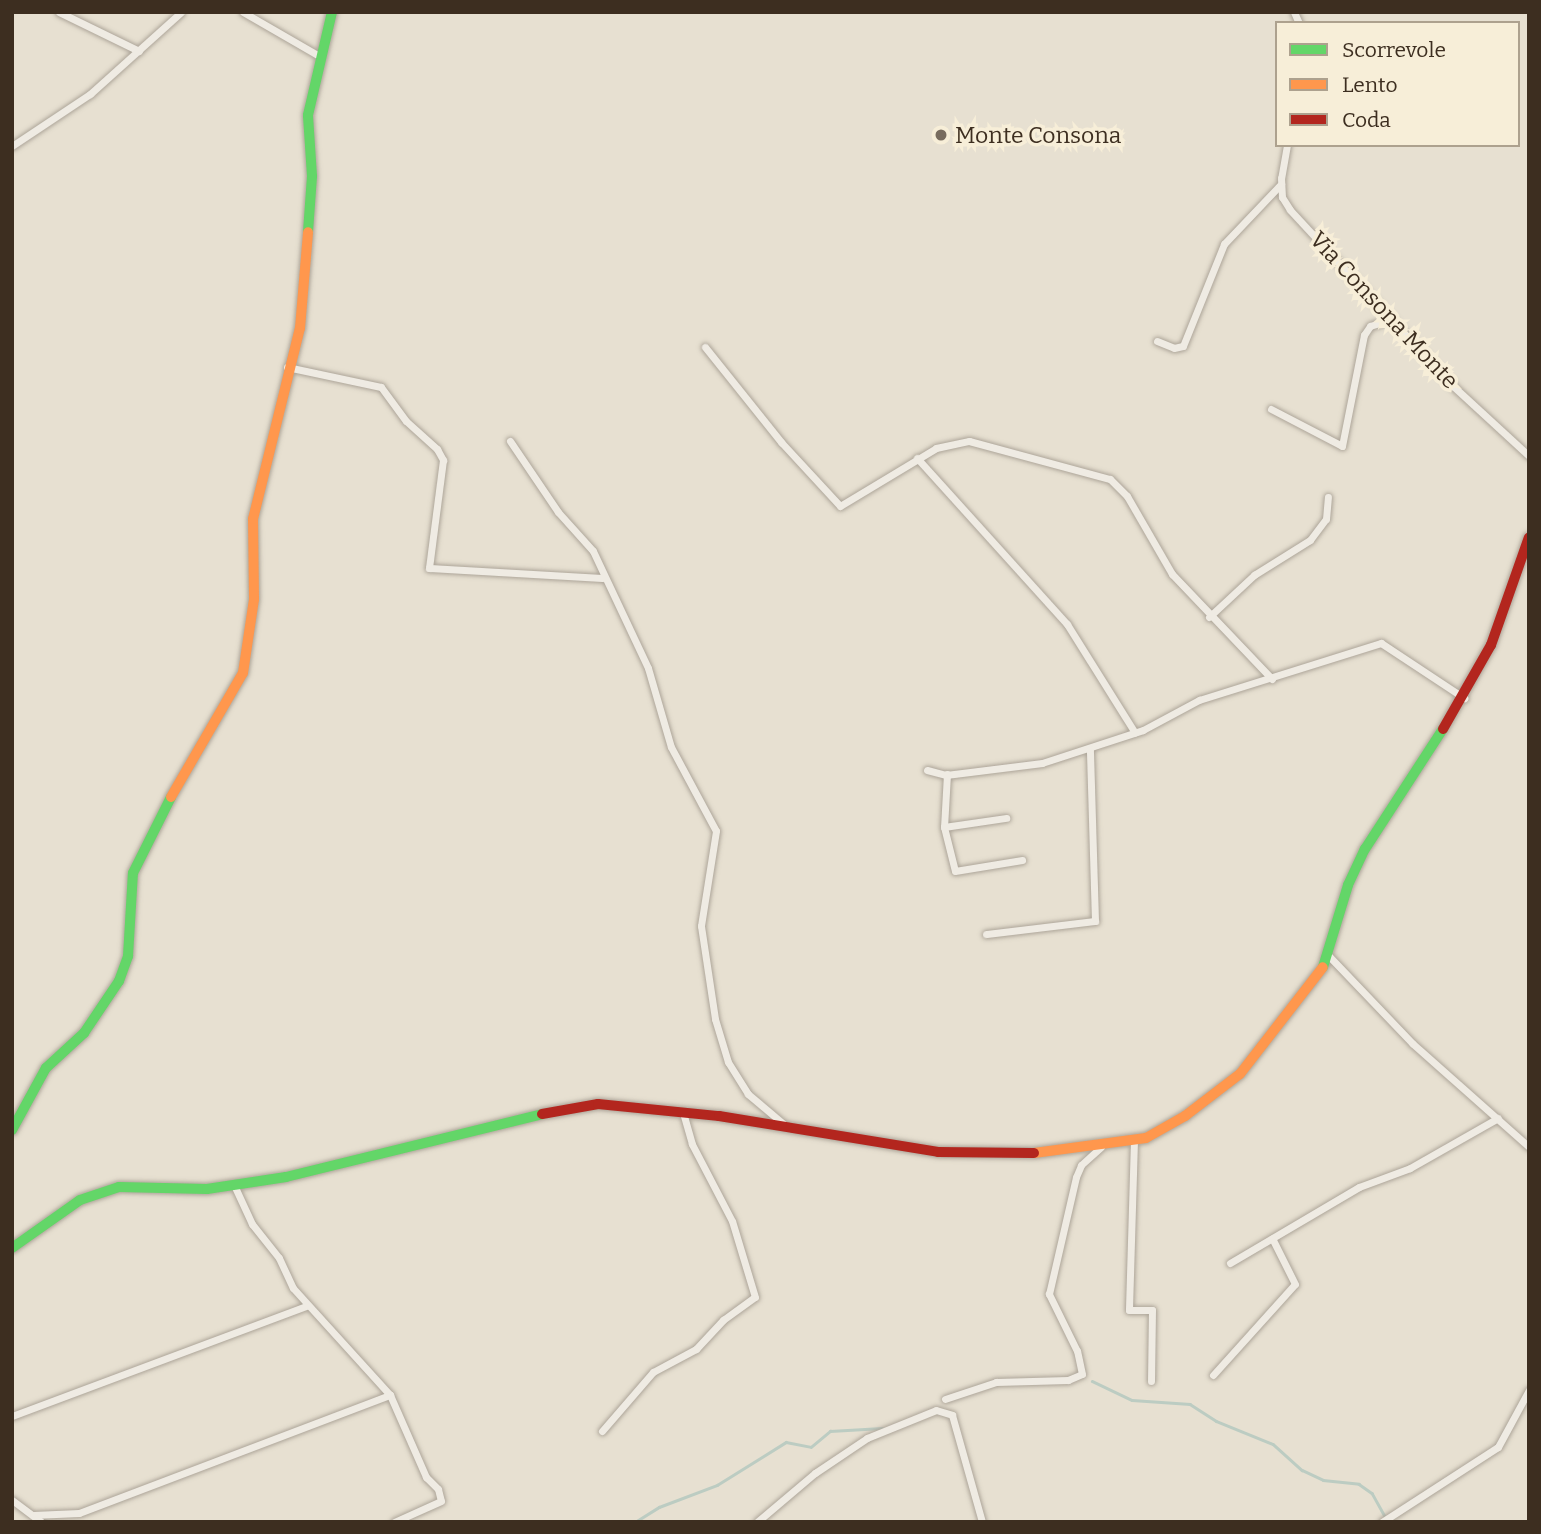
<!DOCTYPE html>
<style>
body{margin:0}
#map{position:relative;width:1541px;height:1534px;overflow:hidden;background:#e7e0d1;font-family:Bitter,serif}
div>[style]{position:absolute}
.stream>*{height:2.5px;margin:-1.25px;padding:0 1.25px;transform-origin:1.25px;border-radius:1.25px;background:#bcccc2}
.roads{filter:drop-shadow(0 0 2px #ada599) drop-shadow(0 0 2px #ada599)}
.street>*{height:7px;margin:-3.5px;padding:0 3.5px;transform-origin:3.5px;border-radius:3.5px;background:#efebe3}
.fast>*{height:10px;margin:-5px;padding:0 5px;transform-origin:5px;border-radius:5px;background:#63d668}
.slow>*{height:10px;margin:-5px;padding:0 5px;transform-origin:5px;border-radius:5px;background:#ff974d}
.jam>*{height:10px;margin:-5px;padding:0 5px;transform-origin:5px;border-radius:5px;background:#b3261e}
.dots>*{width:19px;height:19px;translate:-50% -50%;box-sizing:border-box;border:4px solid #f7eed8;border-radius:50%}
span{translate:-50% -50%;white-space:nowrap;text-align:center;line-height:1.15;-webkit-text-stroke:7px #f7eed8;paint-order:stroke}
.poi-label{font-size:23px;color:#3d2e20}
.left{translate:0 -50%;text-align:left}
.street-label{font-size:23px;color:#3d2e20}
.frame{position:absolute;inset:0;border:14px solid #3d2e20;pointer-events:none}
.legend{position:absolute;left:1275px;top:21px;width:245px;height:126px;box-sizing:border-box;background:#f7eed8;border:2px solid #ada18e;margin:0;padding:9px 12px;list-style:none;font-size:21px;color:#3d2e20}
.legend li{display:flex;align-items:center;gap:14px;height:35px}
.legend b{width:35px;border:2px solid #ada18e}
</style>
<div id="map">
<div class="stream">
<i style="left:1092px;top:1381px;width:44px;rotate:25.4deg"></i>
<i style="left:1132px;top:1400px;width:58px;rotate:3.9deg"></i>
<i style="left:1190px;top:1404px;width:31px;rotate:33deg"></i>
<i style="left:1216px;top:1421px;width:61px;rotate:22deg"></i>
<i style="left:1273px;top:1444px;width:39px;rotate:42deg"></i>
<i style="left:1302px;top:1470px;width:23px;rotate:25deg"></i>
<i style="left:1323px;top:1480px;width:36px;rotate:6deg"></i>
<i style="left:1359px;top:1484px;width:16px;rotate:35deg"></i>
<i style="left:1372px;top:1493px;width:26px;rotate:61deg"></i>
<i style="left:635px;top:1522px;width:28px;rotate:-32deg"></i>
<i style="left:659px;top:1507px;width:62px;rotate:-20.8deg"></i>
<i style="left:717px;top:1485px;width:81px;rotate:-31.9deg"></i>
<i style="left:786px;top:1442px;width:25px;rotate:11deg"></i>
<i style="left:811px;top:1447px;width:25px;rotate:-40deg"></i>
<i style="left:830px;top:1431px;width:52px;rotate:-3.3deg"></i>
</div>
<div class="roads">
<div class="street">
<i style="left:59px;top:12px;width:89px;rotate:26deg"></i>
<i style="left:243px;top:12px;width:90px;rotate:30deg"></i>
<i style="left:1294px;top:12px;width:12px;rotate:66deg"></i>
<i style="left:1287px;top:145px;width:34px;rotate:100deg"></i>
<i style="left:1281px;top:178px;width:19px;rotate:87deg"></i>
<i style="left:1282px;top:197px;width:15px;rotate:58deg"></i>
<i style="left:1290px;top:210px;width:240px;rotate:47.2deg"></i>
<i style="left:1453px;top:386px;width:103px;rotate:42.6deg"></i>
<i style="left:12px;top:146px;width:94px;rotate:-33.7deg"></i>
<i style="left:90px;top:94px;width:122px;rotate:-42deg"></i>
<i style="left:1157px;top:341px;width:18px;rotate:22deg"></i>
<i style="left:1174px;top:348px;width:9px;rotate:-13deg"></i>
<i style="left:1183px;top:346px;width:110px;rotate:-68.1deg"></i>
<i style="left:1224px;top:244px;width:83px;rotate:-46.5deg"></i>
<i style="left:705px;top:347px;width:122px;rotate:51.3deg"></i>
<i style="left:781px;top:442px;width:87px;rotate:47.3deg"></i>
<i style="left:840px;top:506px;width:112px;rotate:-31.1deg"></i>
<i style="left:936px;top:448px;width:34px;rotate:-12deg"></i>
<i style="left:969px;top:441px;width:146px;rotate:15.1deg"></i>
<i style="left:1110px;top:479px;width:24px;rotate:45deg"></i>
<i style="left:1127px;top:496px;width:90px;rotate:60deg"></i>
<i style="left:1172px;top:574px;width:145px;rotate:46.4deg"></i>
<i style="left:287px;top:367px;width:96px;rotate:12deg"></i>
<i style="left:381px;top:387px;width:42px;rotate:53.7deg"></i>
<i style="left:406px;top:421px;width:42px;rotate:42.1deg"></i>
<i style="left:437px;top:449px;width:13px;rotate:61deg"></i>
<i style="left:443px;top:460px;width:109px;rotate:97.4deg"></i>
<i style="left:429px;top:568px;width:174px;rotate:3.3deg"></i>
<i style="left:1271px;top:409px;width:80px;rotate:27.5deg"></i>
<i style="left:1342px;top:446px;width:113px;rotate:-78.8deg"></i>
<i style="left:1364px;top:335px;width:11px;rotate:-56deg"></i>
<i style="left:1370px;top:326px;width:23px;rotate:-18deg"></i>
<i style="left:510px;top:441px;width:86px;rotate:55.9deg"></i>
<i style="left:558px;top:512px;width:52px;rotate:48.1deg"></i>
<i style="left:593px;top:551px;width:129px;rotate:64.8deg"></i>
<i style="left:648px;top:668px;width:82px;rotate:73.8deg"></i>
<i style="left:671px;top:747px;width:95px;rotate:61.8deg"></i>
<i style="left:716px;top:831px;width:96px;rotate:99deg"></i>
<i style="left:701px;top:926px;width:94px;rotate:81.4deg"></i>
<i style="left:715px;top:1019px;width:45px;rotate:73.2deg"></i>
<i style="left:728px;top:1062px;width:38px;rotate:58deg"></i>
<i style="left:748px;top:1094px;width:51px;rotate:40.2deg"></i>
<i style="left:917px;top:458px;width:224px;rotate:47.9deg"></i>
<i style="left:1067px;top:624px;width:128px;rotate:58deg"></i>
<i style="left:1209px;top:617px;width:62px;rotate:-43deg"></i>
<i style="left:1254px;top:575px;width:66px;rotate:-32deg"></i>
<i style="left:1310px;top:540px;width:26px;rotate:-53deg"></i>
<i style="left:1326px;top:519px;width:22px;rotate:-85deg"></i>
<i style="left:927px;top:770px;width:20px;rotate:15deg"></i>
<i style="left:946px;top:775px;width:97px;rotate:-7.1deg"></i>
<i style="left:1042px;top:763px;width:106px;rotate:-18.1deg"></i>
<i style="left:1143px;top:730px;width:64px;rotate:-28.2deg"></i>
<i style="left:1199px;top:700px;width:191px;rotate:-17.4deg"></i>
<i style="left:1381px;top:643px;width:100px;rotate:33.5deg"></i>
<i style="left:947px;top:774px;width:53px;rotate:93.2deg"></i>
<i style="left:944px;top:827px;width:45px;rotate:76deg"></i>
<i style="left:955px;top:871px;width:68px;rotate:-9.3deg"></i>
<i style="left:944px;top:827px;width:63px;rotate:-8.3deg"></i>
<i style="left:986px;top:934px;width:110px;rotate:-6.8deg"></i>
<i style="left:1095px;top:921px;width:172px;rotate:-91.7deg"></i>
<i style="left:1327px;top:954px;width:124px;rotate:46.3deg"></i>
<i style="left:1413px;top:1044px;width:155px;rotate:41.6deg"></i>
<i style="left:1134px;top:1140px;width:170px;rotate:91.7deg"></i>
<i style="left:1129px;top:1310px;width:23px"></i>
<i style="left:1152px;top:1310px;width:71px;rotate:90.8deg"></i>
<i style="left:234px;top:1185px;width:43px;rotate:65.2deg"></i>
<i style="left:252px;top:1224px;width:43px;rotate:51.5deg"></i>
<i style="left:279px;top:1258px;width:33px;rotate:65deg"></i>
<i style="left:293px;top:1288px;width:144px;rotate:47.8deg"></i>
<i style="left:390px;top:1395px;width:90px;rotate:66.3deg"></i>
<i style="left:426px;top:1477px;width:17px;rotate:45deg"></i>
<i style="left:438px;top:1489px;width:12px;rotate:76deg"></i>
<i style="left:441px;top:1501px;width:51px;rotate:155.9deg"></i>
<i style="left:1230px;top:1263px;width:150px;rotate:-30.5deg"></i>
<i style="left:1359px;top:1187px;width:54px;rotate:-20.4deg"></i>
<i style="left:1410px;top:1168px;width:101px;rotate:-29.6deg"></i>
<i style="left:1213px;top:1375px;width:122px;rotate:-48deg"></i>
<i style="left:1295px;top:1284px;width:51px;rotate:-116.6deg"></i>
<i style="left:945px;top:1399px;width:54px;rotate:-18.4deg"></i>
<i style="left:996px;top:1382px;width:72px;rotate:-1.6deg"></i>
<i style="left:1068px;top:1380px;width:15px;rotate:-23deg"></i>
<i style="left:1082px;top:1374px;width:24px;rotate:-102deg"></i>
<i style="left:1077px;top:1351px;width:64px;rotate:-116.2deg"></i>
<i style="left:1049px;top:1294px;width:120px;rotate:-77deg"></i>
<i style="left:1076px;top:1177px;width:13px;rotate:-67deg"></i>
<i style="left:1081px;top:1165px;width:27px;rotate:-42deg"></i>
<i style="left:12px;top:1416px;width:314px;rotate:-20.5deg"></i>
<i style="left:602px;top:1431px;width:78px;rotate:-49.2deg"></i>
<i style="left:653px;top:1372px;width:49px;rotate:-28.1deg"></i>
<i style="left:696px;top:1349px;width:40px;rotate:-47deg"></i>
<i style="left:723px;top:1320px;width:39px;rotate:-36deg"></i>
<i style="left:755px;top:1297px;width:79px;rotate:-106.8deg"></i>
<i style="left:732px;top:1221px;width:87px;rotate:-117.5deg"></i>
<i style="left:692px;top:1144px;width:33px;rotate:-106deg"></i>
<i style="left:12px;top:1500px;width:36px;rotate:37deg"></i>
<i style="left:33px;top:1515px;width:46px;rotate:-2.5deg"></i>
<i style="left:79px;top:1513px;width:333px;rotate:-20.8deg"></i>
<i style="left:757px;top:1522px;width:76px;rotate:-40.2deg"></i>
<i style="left:815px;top:1473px;width:63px;rotate:-33.9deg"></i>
<i style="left:867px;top:1438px;width:74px;rotate:-22.1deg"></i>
<i style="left:936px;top:1410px;width:17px;rotate:17deg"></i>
<i style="left:952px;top:1415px;width:111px;rotate:74.3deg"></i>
<i style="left:1382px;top:1522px;width:138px;rotate:-32.9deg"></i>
<i style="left:1498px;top:1447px;width:65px;rotate:-61.5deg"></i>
</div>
<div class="fast">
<i style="left:308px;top:232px;width:56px;rotate:-85.9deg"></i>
<i style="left:312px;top:176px;width:61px;rotate:-93.8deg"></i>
<i style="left:308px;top:115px;width:106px;rotate:-76.9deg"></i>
<i style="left:1323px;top:967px;width:86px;rotate:-73deg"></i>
<i style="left:1348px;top:885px;width:40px;rotate:-65deg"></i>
<i style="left:1365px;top:849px;width:143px;rotate:-57deg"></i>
<i style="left:12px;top:1130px;width:71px;rotate:-61.3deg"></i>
<i style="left:46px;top:1068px;width:52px;rotate:-42.6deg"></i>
<i style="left:84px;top:1033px;width:63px;rotate:-56.1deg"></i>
<i style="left:119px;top:981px;width:27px;rotate:-70deg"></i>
<i style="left:128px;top:956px;width:83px;rotate:-86.6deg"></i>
<i style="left:133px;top:873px;width:85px;rotate:-63.4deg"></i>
<i style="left:12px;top:1248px;width:83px;rotate:-35.2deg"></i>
<i style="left:80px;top:1200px;width:41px;rotate:-18.4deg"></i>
<i style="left:119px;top:1187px;width:88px;rotate:1.3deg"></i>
<i style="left:207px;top:1189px;width:80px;rotate:-8.6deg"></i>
<i style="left:286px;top:1177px;width:264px;rotate:-13.8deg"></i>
</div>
<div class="slow">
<i style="left:171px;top:797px;width:143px;rotate:-59.9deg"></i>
<i style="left:243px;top:673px;width:75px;rotate:-81.5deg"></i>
<i style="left:254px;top:599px;width:80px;rotate:-90.7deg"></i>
<i style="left:253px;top:519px;width:197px;rotate:-76.2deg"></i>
<i style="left:300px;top:328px;width:96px;rotate:-85.2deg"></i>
<i style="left:1034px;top:1153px;width:113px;rotate:-7.6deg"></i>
<i style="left:1146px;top:1138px;width:45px;rotate:-29.4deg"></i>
<i style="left:1185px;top:1116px;width:69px;rotate:-37.4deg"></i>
<i style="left:1240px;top:1074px;width:135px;rotate:-52.2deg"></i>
</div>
<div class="jam">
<i style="left:1443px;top:729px;width:97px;rotate:-60.3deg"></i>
<i style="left:1491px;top:645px;width:114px;rotate:-70.6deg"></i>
<i style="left:542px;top:1114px;width:57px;rotate:-10.1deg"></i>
<i style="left:598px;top:1104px;width:122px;rotate:5.7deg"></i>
<i style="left:719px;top:1116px;width:222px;rotate:9.3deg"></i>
<i style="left:938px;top:1152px;width:96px;rotate:0.6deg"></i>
</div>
</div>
<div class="dots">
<i style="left:941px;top:135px;background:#786c5e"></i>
</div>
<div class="poi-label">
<span class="left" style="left:955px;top:135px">Monte Consona</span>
</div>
<div class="street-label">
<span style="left:1384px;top:310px;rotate:47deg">Via Consona Monte</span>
</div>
<div class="frame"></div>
<ul class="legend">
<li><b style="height:9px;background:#63d668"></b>Scorrevole</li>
<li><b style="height:9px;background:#ff974d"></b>Lento</li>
<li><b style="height:9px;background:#b3261e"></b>Coda</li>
</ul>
</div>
